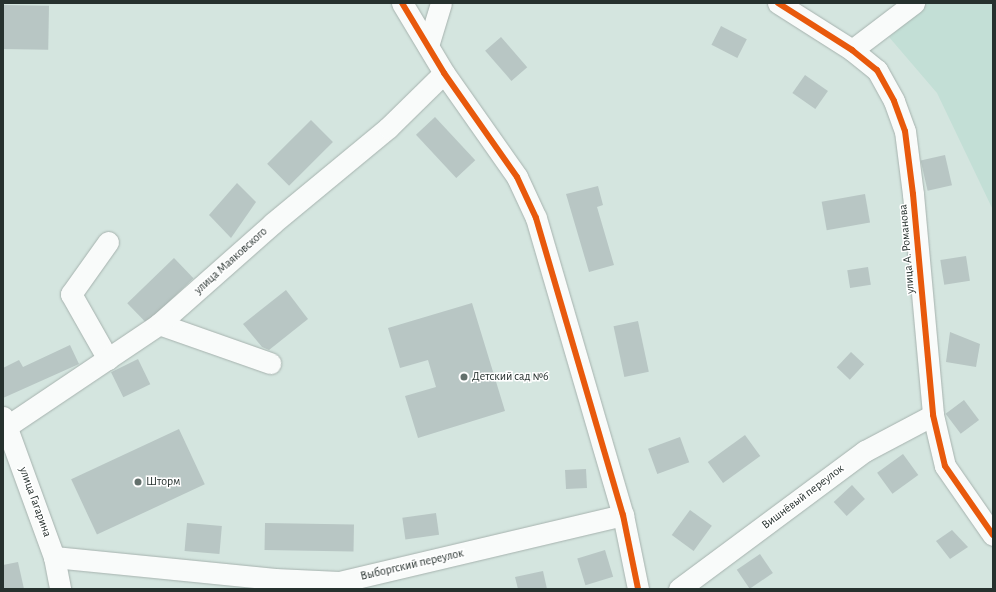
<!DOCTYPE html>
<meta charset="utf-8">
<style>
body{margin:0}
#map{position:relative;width:996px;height:592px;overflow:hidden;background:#d4e5df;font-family:"Alegreya Sans",sans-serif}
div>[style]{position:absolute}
.built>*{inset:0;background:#c3dfd6}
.building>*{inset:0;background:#b8c6c4;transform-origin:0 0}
.roads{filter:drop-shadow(0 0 1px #a6b2ae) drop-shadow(0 0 1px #a6b2ae)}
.minor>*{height:21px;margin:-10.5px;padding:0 10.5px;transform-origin:10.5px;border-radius:10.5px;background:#f9fbfa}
.cycleway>*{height:6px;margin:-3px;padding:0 3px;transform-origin:3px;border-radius:3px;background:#e8590c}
.dots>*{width:11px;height:11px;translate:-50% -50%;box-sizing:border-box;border:2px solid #fff;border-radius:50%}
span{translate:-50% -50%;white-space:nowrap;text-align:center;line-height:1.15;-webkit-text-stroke:3px #fff;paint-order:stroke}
.street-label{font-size:12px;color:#26312e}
.poi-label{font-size:12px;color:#26312e}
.left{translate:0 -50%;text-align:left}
.frame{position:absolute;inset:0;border:4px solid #26312e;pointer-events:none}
</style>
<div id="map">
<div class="built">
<i style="clip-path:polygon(928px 3px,993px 3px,993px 210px,937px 93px,889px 37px)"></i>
</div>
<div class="building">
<i style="left:3px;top:5px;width:46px;height:44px;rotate:1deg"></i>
<i style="left:721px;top:26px;width:29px;height:21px;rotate:27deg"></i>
<i style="left:501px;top:37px;width:40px;height:21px;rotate:49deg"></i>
<i style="left:805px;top:75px;width:28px;height:22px;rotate:35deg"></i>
<i style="left:435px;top:117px;width:59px;height:26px;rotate:47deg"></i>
<i style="left:311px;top:120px;width:31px;height:62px;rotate:45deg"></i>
<i style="left:945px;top:155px;width:31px;height:25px;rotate:77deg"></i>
<i style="clip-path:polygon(237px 183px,256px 202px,231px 238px,209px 215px)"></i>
<i style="clip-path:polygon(598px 186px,603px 205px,597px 207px,614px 265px,589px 272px,566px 194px)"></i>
<i style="left:865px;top:194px;width:29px;height:44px;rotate:80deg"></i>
<i style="left:966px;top:256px;width:25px;height:26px;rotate:81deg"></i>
<i style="left:174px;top:258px;width:28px;height:65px;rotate:46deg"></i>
<i style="left:868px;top:267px;width:18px;height:21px;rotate:81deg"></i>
<i style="clip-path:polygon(286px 290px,308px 319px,269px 350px,262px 347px,243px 324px)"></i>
<i style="clip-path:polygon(472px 303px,505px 411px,418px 438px,405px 396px,436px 387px,428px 360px,400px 368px,388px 328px)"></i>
<i style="left:638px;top:321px;width:52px;height:25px;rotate:78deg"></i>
<i style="clip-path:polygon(950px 332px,980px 344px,976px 367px,946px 362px)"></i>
<i style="clip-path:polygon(70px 345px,79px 364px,3px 398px,3px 368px,19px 360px,23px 367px)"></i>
<i style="left:851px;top:352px;width:18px;height:21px;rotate:43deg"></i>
<i style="left:138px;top:359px;width:28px;height:30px;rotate:64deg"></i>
<i style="left:964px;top:400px;width:25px;height:23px;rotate:53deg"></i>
<i style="left:179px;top:429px;width:61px;height:119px;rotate:65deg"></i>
<i style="left:745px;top:435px;width:26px;height:46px;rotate:54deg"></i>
<i style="left:680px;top:437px;width:27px;height:34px;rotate:70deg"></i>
<i style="left:903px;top:454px;width:26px;height:32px;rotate:54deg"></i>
<i style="left:586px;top:469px;width:19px;height:21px;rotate:87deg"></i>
<i style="left:852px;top:485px;width:19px;height:25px;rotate:47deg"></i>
<i style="left:690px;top:510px;width:27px;height:31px;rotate:36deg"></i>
<i style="left:436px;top:513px;width:22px;height:34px;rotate:82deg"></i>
<i style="left:187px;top:523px;width:35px;height:28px;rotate:5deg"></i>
<i style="left:265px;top:523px;width:89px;height:27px;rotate:1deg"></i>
<i style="clip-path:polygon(952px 530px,968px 547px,950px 559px,936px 541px)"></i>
<i style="left:605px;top:550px;width:28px;height:29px;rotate:73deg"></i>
<i style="left:760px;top:554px;width:23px;height:28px;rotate:56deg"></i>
<i style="clip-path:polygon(18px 562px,24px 589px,3px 589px,3px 565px)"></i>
<i style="clip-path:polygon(543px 571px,547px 589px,518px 589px,515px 577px)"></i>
</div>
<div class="roads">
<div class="minor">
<i style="left:402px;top:3px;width:82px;rotate:59deg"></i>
<i style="left:444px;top:73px;width:127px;rotate:54.9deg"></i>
<i style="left:517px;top:177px;width:45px;rotate:65.1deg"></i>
<i style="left:536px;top:218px;width:309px;rotate:73.7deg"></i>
<i style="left:623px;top:515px;width:76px;rotate:78.5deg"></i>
<i style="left:778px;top:3px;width:88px;rotate:32.4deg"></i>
<i style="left:852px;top:50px;width:32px;rotate:39deg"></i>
<i style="left:877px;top:70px;width:35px;rotate:61deg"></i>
<i style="left:894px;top:101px;width:32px;rotate:70deg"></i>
<i style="left:905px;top:131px;width:64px;rotate:82.8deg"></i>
<i style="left:913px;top:194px;width:222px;rotate:84.8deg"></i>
<i style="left:933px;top:415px;width:52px;rotate:76.8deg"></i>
<i style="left:945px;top:466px;width:84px;rotate:55.2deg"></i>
<i style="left:428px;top:46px;width:45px;rotate:-73.2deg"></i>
<i style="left:852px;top:50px;width:78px;rotate:-37.2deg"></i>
<i style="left:108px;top:242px;width:64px;rotate:125.4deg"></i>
<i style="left:71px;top:294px;width:75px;rotate:60.4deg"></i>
<i style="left:159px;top:324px;width:118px;rotate:19.4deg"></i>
<i style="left:3px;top:417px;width:149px;rotate:70deg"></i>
<i style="left:54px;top:557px;width:33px;rotate:79deg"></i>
<i style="left:3px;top:429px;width:188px;rotate:-33.9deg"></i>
<i style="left:159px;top:324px;width:152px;rotate:-41.5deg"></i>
<i style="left:273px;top:223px;width:149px;rotate:-39.6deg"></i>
<i style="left:388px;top:128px;width:78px;rotate:-44.5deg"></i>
<i style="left:54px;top:557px;width:222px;rotate:5.7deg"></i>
<i style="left:275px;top:579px;width:64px;rotate:2.7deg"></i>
<i style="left:339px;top:582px;width:292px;rotate:-13.3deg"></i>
<i style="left:679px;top:589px;width:232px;rotate:-36.6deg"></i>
<i style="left:865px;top:451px;width:77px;rotate:-27.9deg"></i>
</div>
</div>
<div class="cycleway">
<i style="left:402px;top:3px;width:82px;rotate:59deg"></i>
<i style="left:444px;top:73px;width:127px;rotate:54.9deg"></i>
<i style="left:517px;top:177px;width:45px;rotate:65.1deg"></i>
<i style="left:536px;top:218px;width:309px;rotate:73.7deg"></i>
<i style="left:623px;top:515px;width:76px;rotate:78.5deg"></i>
<i style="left:778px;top:3px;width:88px;rotate:32.4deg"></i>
<i style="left:852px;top:50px;width:32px;rotate:39deg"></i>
<i style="left:877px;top:70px;width:35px;rotate:61deg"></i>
<i style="left:894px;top:101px;width:32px;rotate:70deg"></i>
<i style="left:905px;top:131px;width:64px;rotate:82.8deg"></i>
<i style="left:913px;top:194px;width:222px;rotate:84.8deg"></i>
<i style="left:933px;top:415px;width:52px;rotate:76.8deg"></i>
<i style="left:945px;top:466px;width:84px;rotate:55.2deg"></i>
</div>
<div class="dots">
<i style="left:464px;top:377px;background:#63706c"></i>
<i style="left:138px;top:482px;background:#63706c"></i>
</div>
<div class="street-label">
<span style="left:907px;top:249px;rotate:-95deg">улица А. Романова</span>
<span style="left:231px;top:261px;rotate:-42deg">улица Маяковского</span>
<span style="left:803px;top:497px;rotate:-37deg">Вишнёвый переулок</span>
<span style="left:35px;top:502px;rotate:70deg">улица Гагарина</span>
<span style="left:412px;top:565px;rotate:-13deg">Выборгский переулок</span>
</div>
<div class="poi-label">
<span class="left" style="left:472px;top:377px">Детский сад №6</span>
<span class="left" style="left:146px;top:482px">Шторм</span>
</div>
<div class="frame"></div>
</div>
